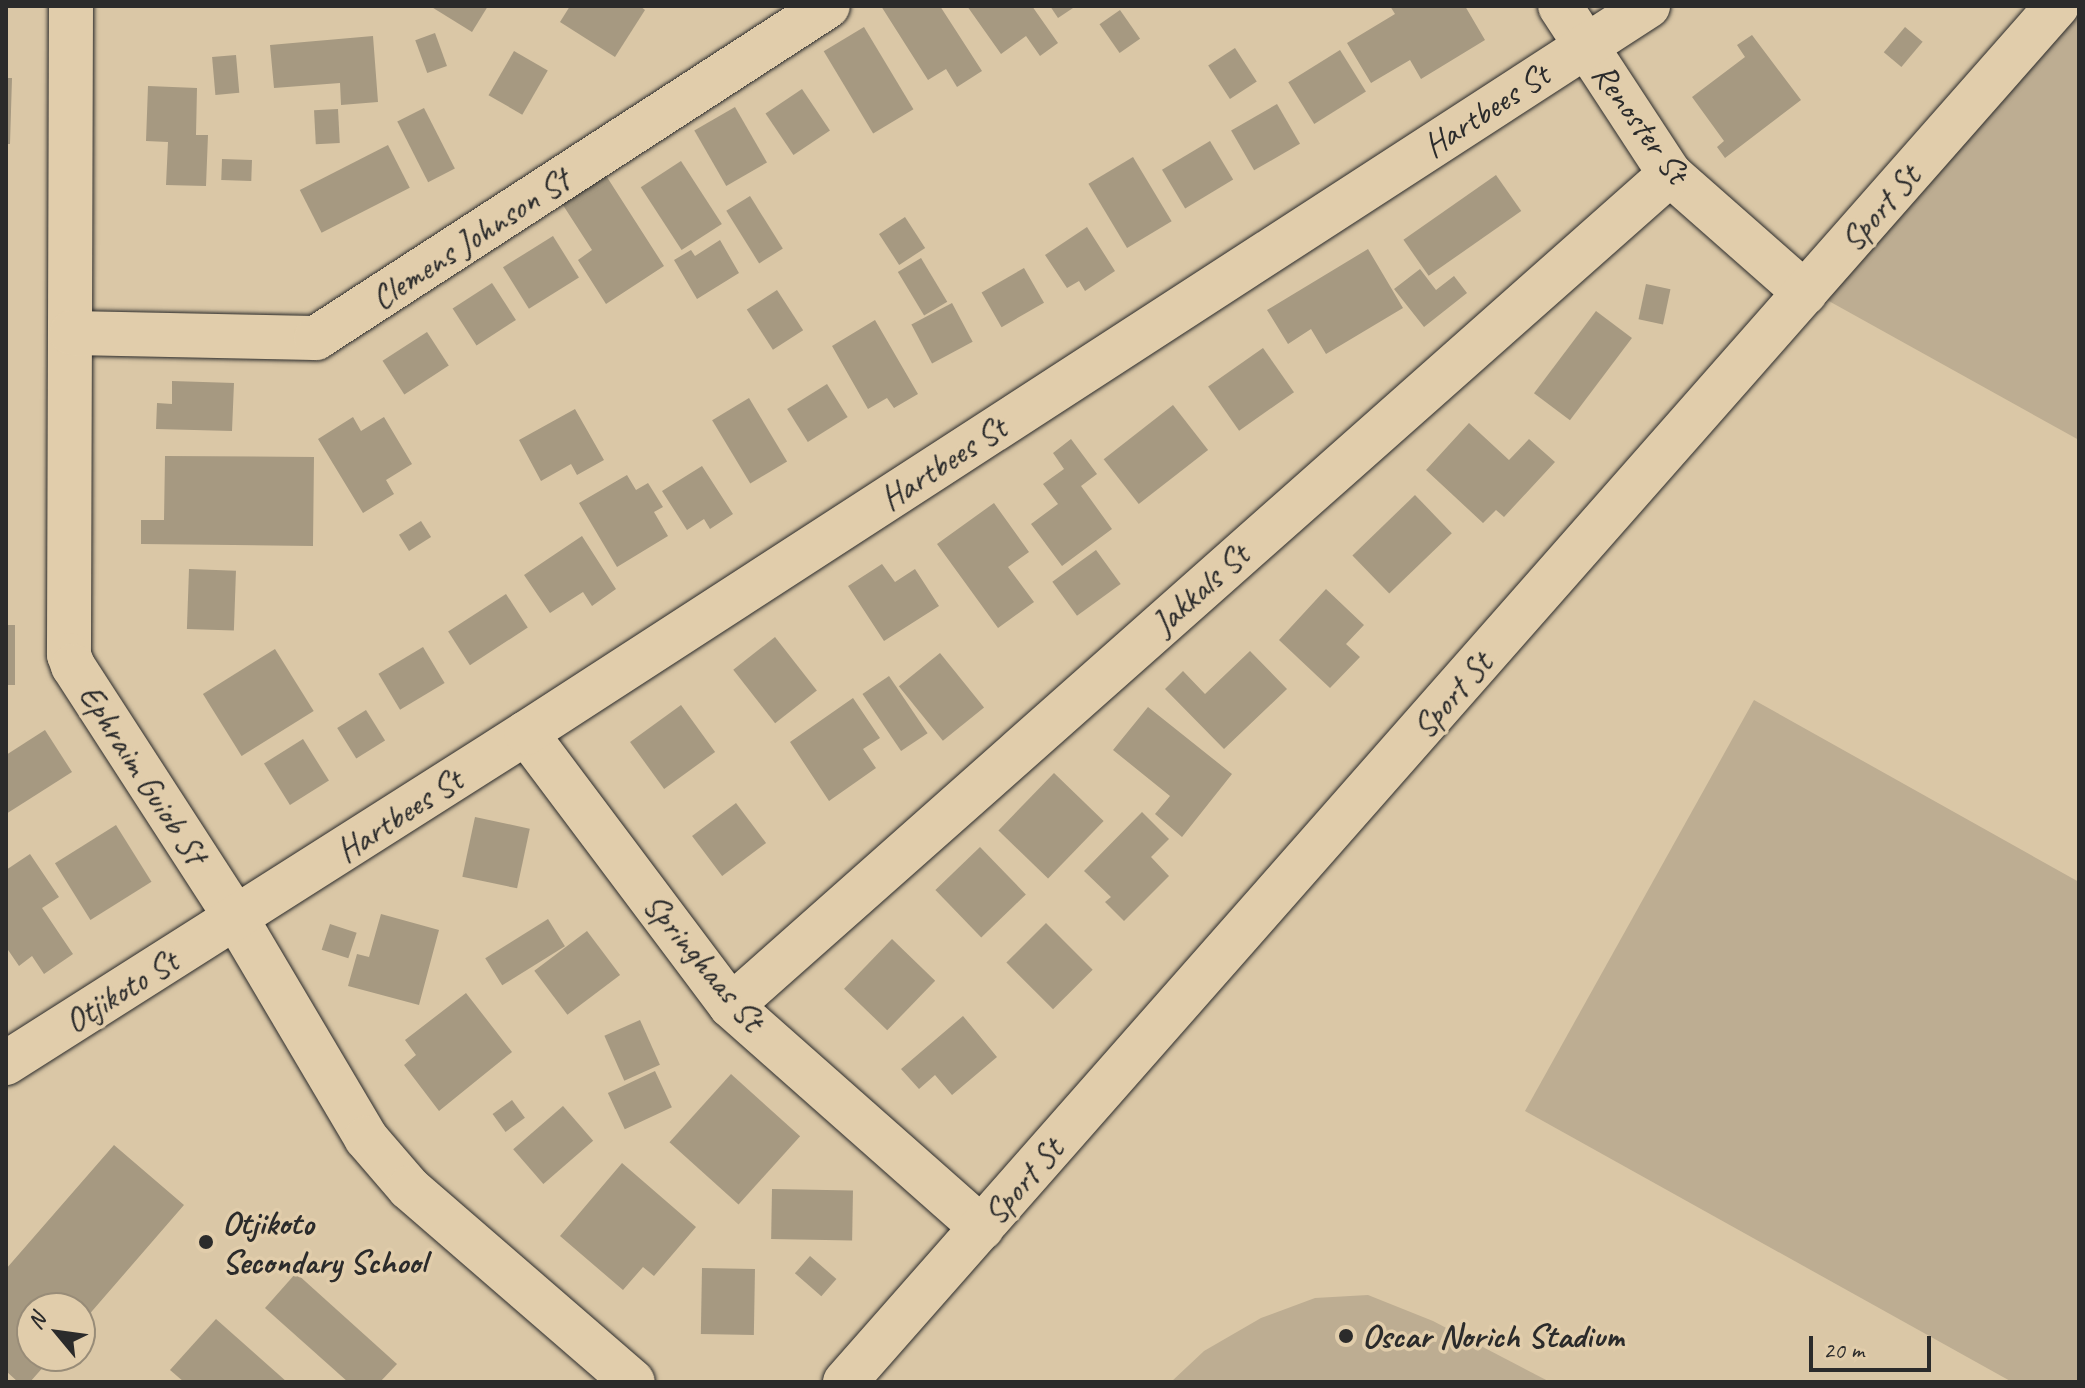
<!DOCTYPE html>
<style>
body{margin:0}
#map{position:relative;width:2085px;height:1388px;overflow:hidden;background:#dac7a6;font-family:Caveat,sans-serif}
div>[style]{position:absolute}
.green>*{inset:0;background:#bdad92}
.building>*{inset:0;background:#a69981;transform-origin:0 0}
.roads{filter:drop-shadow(0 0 2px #2b2b2b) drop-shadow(0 0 2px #2b2b2b)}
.street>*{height:44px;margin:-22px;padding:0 22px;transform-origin:22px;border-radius:22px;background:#e1cdab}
.dots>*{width:22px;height:22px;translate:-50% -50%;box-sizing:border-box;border:4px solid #e1cdab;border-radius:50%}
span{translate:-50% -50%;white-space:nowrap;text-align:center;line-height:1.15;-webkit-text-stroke:7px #e1cdab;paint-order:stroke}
.street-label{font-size:34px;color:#2b2b2b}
.poi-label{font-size:34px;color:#2b2b2b;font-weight:700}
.left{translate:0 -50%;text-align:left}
.frame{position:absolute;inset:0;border:8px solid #2b2b2b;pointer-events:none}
.north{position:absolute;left:16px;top:1292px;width:80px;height:80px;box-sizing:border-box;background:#e1cdab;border:2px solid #988c78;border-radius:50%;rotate:299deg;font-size:22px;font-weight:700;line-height:32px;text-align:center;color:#2b2b2b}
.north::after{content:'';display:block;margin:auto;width:28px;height:36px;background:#2b2b2b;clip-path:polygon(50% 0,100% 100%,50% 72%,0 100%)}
.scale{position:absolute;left:1809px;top:1336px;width:122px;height:36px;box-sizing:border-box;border:4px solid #2b2b2b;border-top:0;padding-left:10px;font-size:24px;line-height:28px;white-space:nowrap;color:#2b2b2b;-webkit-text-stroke:6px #e1cdab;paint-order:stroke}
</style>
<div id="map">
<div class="green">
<i style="clip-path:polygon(2079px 10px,2079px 440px,1827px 300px)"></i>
<i style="clip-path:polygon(1754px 700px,2079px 882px,2079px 1382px,2012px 1382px,1525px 1111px)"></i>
<i style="clip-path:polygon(1368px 1295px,1433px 1321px,1550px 1382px,1171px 1382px,1204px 1351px,1261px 1318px,1315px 1298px)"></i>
</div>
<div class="building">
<i style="clip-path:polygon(430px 6px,488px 6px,472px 32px)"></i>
<i style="clip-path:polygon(570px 6px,640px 6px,645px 10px,615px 57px,560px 22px)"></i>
<i style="clip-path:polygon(881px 6px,940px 6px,982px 71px,957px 87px,946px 69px,928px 80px)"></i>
<i style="clip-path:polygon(967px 6px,1032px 6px,1058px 43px,1040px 56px,1026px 36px,1001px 54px)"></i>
<i style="clip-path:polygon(1050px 6px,1076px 6px,1058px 18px)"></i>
<i style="clip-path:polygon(1390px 6px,1465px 6px,1485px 40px,1421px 79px,1410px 60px,1371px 83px,1347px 43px,1395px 14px)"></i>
<i style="left:1120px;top:10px;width:35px;height:25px;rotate:55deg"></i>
<i style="left:864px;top:27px;width:96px;height:47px;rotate:59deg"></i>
<i style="left:1905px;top:27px;width:23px;height:33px;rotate:40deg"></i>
<i style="left:435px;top:33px;width:35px;height:21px;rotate:70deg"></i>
<i style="clip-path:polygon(1752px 35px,1801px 100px,1725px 158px,1717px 147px,1724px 141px,1692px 97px,1745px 57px,1737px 45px)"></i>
<i style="clip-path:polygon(373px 36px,378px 102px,341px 105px,340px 83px,274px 88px,270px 45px)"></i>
<i style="left:1235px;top:48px;width:40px;height:32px;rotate:57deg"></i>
<i style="left:1340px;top:50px;width:49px;height:61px;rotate:58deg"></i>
<i style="left:514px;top:51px;width:39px;height:51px;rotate:30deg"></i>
<i style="left:236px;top:55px;width:38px;height:24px;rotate:85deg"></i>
<i style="clip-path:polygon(6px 78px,12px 78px,10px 144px,6px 144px)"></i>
<i style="clip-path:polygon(148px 86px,197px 88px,196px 135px,208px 135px,206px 186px,166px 185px,168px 142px,146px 141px)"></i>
<i style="left:802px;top:89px;width:50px;height:44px;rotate:56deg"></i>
<i style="left:1277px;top:104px;width:46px;height:53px;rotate:60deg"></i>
<i style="left:735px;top:107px;width:64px;height:47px;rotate:60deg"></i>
<i style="left:424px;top:108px;width:68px;height:30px;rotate:63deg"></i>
<i style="left:338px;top:109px;width:34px;height:24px;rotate:87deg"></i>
<i style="left:1210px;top:141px;width:45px;height:56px;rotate:59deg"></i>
<i style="left:388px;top:145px;width:48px;height:99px;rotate:63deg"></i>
<i style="left:1133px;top:157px;width:75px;height:52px;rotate:59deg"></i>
<i style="left:222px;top:159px;width:30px;height:21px;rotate:2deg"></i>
<i style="left:681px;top:161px;width:75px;height:48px;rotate:57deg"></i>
<i style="clip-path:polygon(605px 174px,664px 266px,606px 304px,578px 260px,592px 250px,561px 202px)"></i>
<i style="left:1496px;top:175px;width:44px;height:113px;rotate:55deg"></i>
<i style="left:750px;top:196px;width:62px;height:28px;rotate:58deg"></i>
<i style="left:905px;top:217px;width:37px;height:31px;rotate:57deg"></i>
<i style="clip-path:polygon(1087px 227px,1115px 271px,1085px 291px,1079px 281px,1067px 288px,1045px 255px)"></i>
<i style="left:553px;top:236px;width:49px;height:59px;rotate:58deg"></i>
<i style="clip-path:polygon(720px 240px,739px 273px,697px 299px,674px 260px,691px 250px,695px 256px)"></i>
<i style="clip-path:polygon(1368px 249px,1403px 308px,1326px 354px,1311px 329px,1288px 344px,1267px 310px)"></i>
<i style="left:921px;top:258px;width:51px;height:27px;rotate:59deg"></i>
<i style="left:1024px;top:268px;width:40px;height:49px;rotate:60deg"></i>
<i style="clip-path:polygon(1420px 269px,1436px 290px,1454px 276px,1467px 293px,1424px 327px,1394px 289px)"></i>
<i style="left:492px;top:283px;width:44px;height:47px;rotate:57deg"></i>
<i style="left:1646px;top:284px;width:25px;height:36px;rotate:12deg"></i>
<i style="left:777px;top:290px;width:48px;height:36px;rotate:57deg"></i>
<i style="left:952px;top:303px;width:44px;height:46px;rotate:62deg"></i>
<i style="left:1596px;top:311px;width:45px;height:103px;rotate:37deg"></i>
<i style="clip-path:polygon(875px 320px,918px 394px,894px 408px,887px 398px,868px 409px,832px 346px)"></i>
<i style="left:427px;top:332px;width:40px;height:53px;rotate:57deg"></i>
<i style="left:1263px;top:348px;width:54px;height:67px;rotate:55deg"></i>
<i style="clip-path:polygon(172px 381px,234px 383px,232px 431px,156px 429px,157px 403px,172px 404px)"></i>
<i style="left:827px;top:384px;width:39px;height:47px;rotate:58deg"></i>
<i style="left:749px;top:398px;width:74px;height:43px;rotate:59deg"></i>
<i style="left:1173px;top:405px;width:57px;height:88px;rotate:52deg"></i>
<i style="clip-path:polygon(575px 409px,604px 460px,577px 475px,571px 464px,541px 481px,519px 440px)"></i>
<i style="clip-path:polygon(353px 417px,361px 431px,384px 417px,412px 464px,386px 480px,394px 494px,363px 513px,318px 439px)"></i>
<i style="clip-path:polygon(1469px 423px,1509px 460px,1529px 439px,1555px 462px,1504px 517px,1496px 510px,1483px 523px,1426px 470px)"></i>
<i style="clip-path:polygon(1071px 439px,1097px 474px,1081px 486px,1112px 529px,1062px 566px,1031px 524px,1058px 504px,1043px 484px,1064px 469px,1053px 453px)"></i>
<i style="clip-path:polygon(165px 456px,314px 457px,313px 546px,141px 544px,141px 520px,164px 520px)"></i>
<i style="clip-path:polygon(702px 466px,733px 514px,710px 529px,704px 519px,687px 530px,662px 491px)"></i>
<i style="clip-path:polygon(627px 475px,636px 490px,648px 483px,663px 507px,654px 512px,668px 536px,617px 567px,579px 503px)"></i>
<i style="left:1415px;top:495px;width:53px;height:87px;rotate:46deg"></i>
<i style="clip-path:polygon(994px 503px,1029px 552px,1008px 567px,1034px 602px,998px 628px,937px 544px)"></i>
<i style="left:421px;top:521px;width:19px;height:26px;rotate:58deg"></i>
<i style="clip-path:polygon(582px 536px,616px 589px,592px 606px,583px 592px,550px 613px,524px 575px)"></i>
<i style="left:1096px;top:550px;width:42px;height:54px;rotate:54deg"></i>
<i style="clip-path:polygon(882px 564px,895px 582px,915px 569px,939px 606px,884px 641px,848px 586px)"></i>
<i style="left:189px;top:569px;width:47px;height:60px;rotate:2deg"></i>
<i style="clip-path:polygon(1326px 589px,1364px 625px,1346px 644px,1360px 657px,1330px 688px,1279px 640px)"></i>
<i style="left:506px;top:594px;width:40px;height:69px;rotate:57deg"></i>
<i style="left:6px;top:625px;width:9px;height:60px"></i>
<i style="left:775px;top:637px;width:68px;height:53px;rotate:52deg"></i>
<i style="left:423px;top:647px;width:42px;height:52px;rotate:59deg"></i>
<i style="left:275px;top:649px;width:73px;height:85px;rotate:58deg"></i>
<i style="clip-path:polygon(1250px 651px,1287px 689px,1224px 749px,1165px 689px,1183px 671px,1205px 694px)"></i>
<i style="left:940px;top:653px;width:70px;height:53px;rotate:51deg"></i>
<i style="left:889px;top:676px;width:69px;height:32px;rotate:56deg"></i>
<i style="clip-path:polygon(853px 698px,880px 738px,863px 749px,876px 768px,829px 801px,790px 742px)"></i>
<i style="left:681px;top:705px;width:58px;height:63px;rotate:54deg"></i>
<i style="clip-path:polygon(1148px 707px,1232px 774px,1182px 837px,1155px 814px,1170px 796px,1113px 750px)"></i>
<i style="left:366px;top:710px;width:36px;height:34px;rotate:58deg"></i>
<i style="clip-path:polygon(45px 730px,72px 772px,6px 814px,6px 755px)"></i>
<i style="left:303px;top:739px;width:49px;height:46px;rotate:58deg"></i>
<i style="left:1054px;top:773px;width:69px;height:80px;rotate:44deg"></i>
<i style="left:736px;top:803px;width:50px;height:55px;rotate:53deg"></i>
<i style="clip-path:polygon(1142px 812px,1169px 839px,1151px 857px,1169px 876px,1124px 921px,1105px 902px,1111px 897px,1084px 871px)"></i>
<i style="left:475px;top:817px;width:56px;height:61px;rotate:12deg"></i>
<i style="left:116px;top:825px;width:67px;height:72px;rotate:58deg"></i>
<i style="left:980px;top:847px;width:66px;height:62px;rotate:46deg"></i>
<i style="clip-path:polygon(30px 854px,59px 897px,42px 908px,73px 954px,44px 974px,32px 956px,19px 966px,6px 947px,6px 870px)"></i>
<i style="clip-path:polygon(381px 914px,439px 930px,419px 1005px,348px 986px,357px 954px,369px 957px)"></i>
<i style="left:548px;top:919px;width:32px;height:74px;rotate:58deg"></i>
<i style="left:1046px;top:923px;width:66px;height:56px;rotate:45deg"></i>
<i style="left:330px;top:924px;width:28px;height:27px;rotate:18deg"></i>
<i style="left:587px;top:931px;width:55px;height:66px;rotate:53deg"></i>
<i style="left:892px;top:939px;width:60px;height:69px;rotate:44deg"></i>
<i style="clip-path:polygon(466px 993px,512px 1052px,439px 1111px,404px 1065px,416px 1055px,405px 1040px)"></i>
<i style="clip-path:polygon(963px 1016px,997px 1057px,952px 1095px,935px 1075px,919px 1089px,901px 1069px)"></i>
<i style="left:640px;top:1020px;width:49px;height:39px;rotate:66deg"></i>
<i style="left:655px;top:1071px;width:40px;height:52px;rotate:65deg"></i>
<i style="left:731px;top:1074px;width:93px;height:92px;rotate:42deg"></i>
<i style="left:512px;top:1100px;width:22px;height:24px;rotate:54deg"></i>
<i style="left:563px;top:1106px;width:46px;height:66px;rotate:49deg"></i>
<i style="clip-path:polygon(114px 1145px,184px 1205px,80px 1325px,80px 1308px,32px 1308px,32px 1356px,53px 1356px,30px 1382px,18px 1382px,6px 1371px,6px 1269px)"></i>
<i style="clip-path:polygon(622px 1163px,696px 1227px,654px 1276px,643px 1267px,623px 1290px,560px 1236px)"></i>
<i style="left:772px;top:1189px;width:81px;height:50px;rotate:1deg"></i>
<i style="left:810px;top:1256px;width:35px;height:23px;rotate:41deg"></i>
<i style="left:702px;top:1268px;width:53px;height:66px;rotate:1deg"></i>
<i style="clip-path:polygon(296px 1273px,397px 1364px,380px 1382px,348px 1382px,265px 1308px)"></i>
<i style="clip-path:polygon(216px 1319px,287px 1382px,184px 1382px,170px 1370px)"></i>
</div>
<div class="roads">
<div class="street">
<i style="left:71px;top:6px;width:649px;rotate:90.18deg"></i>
<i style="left:69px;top:655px;width:12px;rotate:70deg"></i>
<i style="left:73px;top:666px;width:300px;rotate:57.1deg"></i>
<i style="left:236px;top:918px;width:256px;rotate:59.4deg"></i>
<i style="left:366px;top:1138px;width:66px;rotate:49.3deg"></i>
<i style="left:409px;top:1188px;width:296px;rotate:40.9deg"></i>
<i style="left:1560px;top:6px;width:201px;rotate:56.8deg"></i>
<i style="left:1670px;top:174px;width:180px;rotate:41.4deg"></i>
<i style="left:71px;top:333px;width:245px;rotate:1.2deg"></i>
<i style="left:316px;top:338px;width:610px;rotate:-32.96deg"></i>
<i style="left:526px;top:733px;width:341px;rotate:53.1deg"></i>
<i style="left:731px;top:1006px;width:335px;rotate:41.5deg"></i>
<i style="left:731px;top:1006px;width:1255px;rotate:-41.54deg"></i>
<i style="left:6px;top:1063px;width:616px;rotate:-32.4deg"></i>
<i style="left:526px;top:733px;width:1337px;rotate:-32.94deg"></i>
<i style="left:845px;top:1382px;width:1834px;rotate:-48.63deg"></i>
</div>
</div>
<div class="dots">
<i style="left:206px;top:1242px;background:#2b2b2b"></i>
<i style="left:1346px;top:1336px;background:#2b2b2b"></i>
</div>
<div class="street-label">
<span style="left:1486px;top:110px;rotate:-33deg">Hartbees St</span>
<span style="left:1641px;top:123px;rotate:54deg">Renoster St</span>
<span style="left:1880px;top:208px;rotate:-49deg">Sport St</span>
<span style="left:470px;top:239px;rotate:-33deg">Clemens Johnson St</span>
<span style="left:943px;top:463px;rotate:-33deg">Hartbees St</span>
<span style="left:1200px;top:589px;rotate:-42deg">Jakkals St</span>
<span style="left:1452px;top:695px;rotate:-49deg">Sport St</span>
<span style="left:143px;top:774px;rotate:57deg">Ephraim Guiob St</span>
<span style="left:399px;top:815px;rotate:-33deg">Hartbees St</span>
<span style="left:704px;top:962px;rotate:50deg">Springhaas St</span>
<span style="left:121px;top:991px;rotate:-32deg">Otjikoto St</span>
<span style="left:1023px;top:1181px;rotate:-49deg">Sport St</span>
</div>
<div class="poi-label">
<span class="left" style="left:222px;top:1242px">Otjikoto<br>Secondary School</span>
<span class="left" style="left:1362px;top:1336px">Oscar Norich Stadium</span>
</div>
<div class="frame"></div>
<div class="north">N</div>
<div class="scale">20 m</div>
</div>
